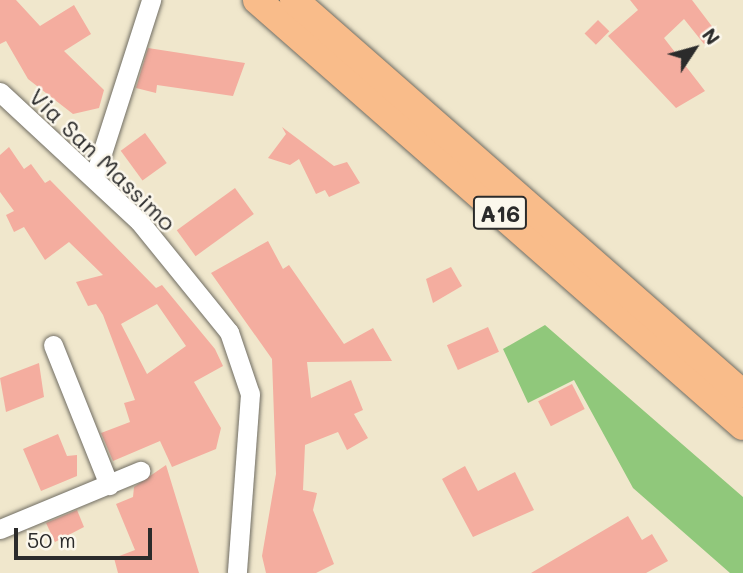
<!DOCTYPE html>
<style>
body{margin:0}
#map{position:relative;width:743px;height:573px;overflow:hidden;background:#f0e7cc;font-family:Mali,sans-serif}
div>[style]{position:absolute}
.green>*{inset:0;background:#90c87b}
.building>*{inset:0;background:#f4ad9f;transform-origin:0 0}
.roads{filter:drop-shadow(0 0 2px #706d63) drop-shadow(0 0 2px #706d63)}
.minor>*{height:19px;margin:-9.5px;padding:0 9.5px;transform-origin:9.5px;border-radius:9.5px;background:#fff}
.highway>*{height:28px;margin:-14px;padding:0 14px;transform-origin:14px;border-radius:14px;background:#f9bc8a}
span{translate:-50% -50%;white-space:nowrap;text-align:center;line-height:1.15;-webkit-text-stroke:5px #fbf7ec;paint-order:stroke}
.shield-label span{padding:2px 5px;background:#fbf7ec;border:2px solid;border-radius:5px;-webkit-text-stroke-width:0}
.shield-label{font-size:23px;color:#2b2b2b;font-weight:700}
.street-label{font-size:24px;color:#2b2b2b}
.north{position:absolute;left:659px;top:14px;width:70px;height:70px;-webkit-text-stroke:5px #fbf7ec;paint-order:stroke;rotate:54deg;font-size:19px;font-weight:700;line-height:28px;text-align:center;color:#2b2b2b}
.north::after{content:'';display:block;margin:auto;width:24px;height:32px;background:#2b2b2b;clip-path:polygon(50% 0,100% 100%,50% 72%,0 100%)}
.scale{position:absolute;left:14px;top:528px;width:138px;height:32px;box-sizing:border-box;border:4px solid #2b2b2b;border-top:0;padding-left:9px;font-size:21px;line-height:24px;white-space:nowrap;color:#2b2b2b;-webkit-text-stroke:5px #fbf7ec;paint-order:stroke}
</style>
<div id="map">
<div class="green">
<i style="clip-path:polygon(545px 325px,743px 497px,743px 573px,730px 573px,633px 488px,574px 380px,528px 403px,503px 349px)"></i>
</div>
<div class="building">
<i style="clip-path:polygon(0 0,16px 0,40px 26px,74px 5px,91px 34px,64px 51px,104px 90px,99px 108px,73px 114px,28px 79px,6px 41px,0 44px)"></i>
<i style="clip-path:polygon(630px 0,692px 0,717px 33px,704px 44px,684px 19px,664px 38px,705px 91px,676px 108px,608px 36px,638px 10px)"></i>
<i style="left:598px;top:20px;width:16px;height:19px;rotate:45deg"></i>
<i style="clip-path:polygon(148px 48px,245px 63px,233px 96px,157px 85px,156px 93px,136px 88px)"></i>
<i style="clip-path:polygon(282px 127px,334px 166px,347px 162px,360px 183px,329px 197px,325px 190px,316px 194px,299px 159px,290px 165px,268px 158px,286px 134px)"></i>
<i style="left:145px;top:133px;width:37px;height:30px;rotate:54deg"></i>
<i style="clip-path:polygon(evenodd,9px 147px,24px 169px,31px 164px,45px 183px,50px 180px,156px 288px,162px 285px,215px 349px,223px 366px,194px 382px,221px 428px,216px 449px,172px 467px,160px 441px,113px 461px,101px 433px,130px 422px,124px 403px,135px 400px,103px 315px,96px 304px,88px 306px,76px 282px,103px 275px,69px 242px,45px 260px,24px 227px,14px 232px,6px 215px,14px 211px,0 192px,0 155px,9px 147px,157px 304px,186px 346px,147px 374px,121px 324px,157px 304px)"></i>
<i style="left:235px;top:188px;width:32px;height:72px;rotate:54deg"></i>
<i style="clip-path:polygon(268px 241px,283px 269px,289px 265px,344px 344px,373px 328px,392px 361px,307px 362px,311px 398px,351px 380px,363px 410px,354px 414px,368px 438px,347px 450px,338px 432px,305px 445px,303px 490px,317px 493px,313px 510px,334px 564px,316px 573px,266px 573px,262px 556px,276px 474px,272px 359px,211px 273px)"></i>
<i style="clip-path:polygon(451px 267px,462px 286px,433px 303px,426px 279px)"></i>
<i style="left:488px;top:327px;width:27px;height:45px;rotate:66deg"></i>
<i style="clip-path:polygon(39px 363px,44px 397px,6px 412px,0 378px)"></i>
<i style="left:572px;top:384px;width:28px;height:38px;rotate:63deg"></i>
<i style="clip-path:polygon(58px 434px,67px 456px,77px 455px,77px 476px,41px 491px,23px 449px)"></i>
<i style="clip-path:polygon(166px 465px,199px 573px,118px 573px,114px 558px,135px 550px,116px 504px,133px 497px,134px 487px)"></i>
<i style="clip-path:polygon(465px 466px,478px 491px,515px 472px,534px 510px,473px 537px,442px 479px)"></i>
<i style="clip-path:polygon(77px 510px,84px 527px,55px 542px,46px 523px)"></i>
<i style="clip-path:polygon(628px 516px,642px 540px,652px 534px,668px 561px,646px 573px,531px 573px)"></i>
</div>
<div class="roads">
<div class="minor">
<i style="left:0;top:92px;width:190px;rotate:42.9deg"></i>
<i style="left:139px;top:221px;width:143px;rotate:51deg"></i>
<i style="left:229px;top:332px;width:65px;rotate:71.3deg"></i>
<i style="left:250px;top:394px;width:179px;rotate:94.2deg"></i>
<i style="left:94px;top:178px;width:187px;rotate:-72.2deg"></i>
<i style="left:53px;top:345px;width:151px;rotate:68.2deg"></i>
<i style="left:0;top:529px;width:152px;rotate:-22.5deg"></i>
</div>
<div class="highway">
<i style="left:257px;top:0;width:646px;rotate:41.24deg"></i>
<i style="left:294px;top:0;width:597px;rotate:41.27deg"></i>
</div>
</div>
<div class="shield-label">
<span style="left:500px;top:213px">A16</span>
</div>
<div class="street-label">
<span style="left:103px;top:159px;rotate:44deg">Via San Massimo</span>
</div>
<div class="north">N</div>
<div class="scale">50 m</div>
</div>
